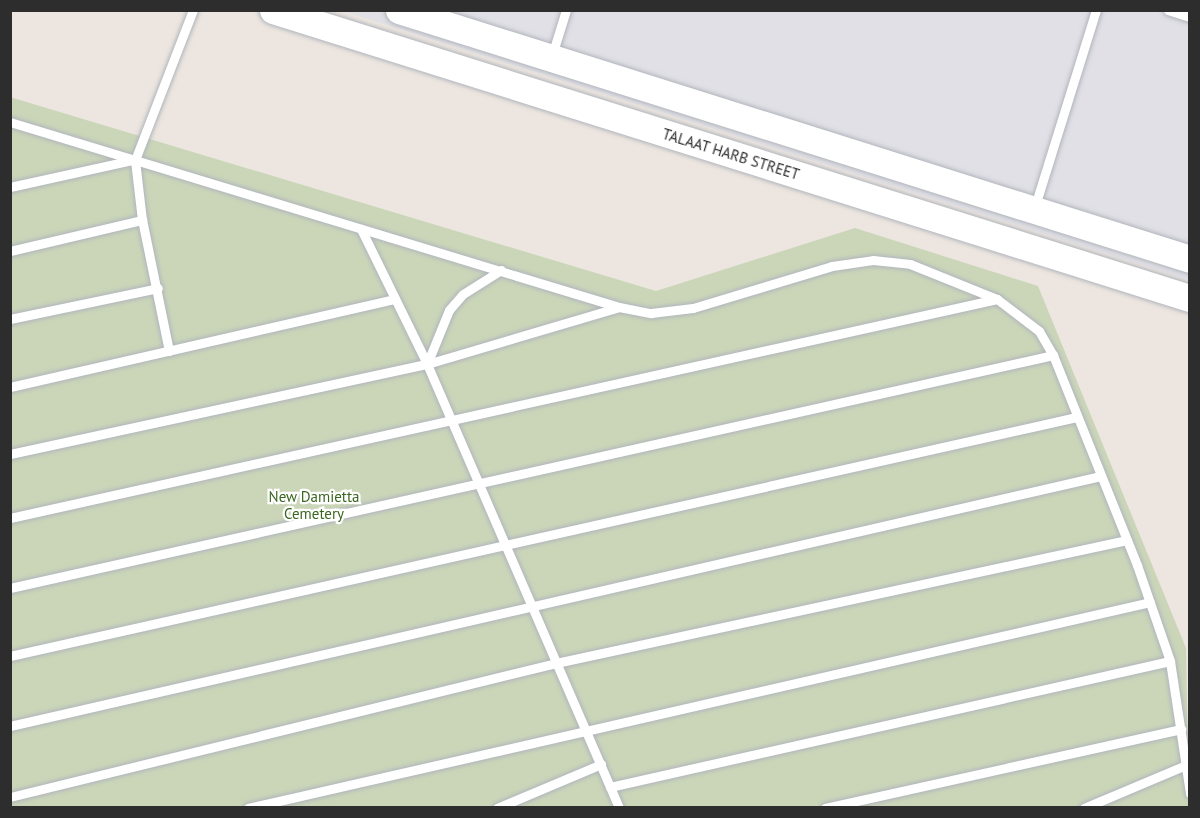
<!DOCTYPE html>
<style>
body{margin:0}
#map{position:relative;width:1200px;height:818px;overflow:hidden;background:#ede6e0;font-family:"PT Sans",sans-serif}
div>[style]{position:absolute}
.industrial>*{inset:0;background:#e1e0e6}
.cemetery>*{inset:0;background:#cbd6b9}
.roads{filter:drop-shadow(0 0 2px #b1b5bc) drop-shadow(0 0 2px #b1b5bc)}
.service>*{height:9px;margin:-4.5px;padding:0 4.5px;transform-origin:4.5px;border-radius:4.5px;background:#fff}
.secondary>*{height:27px;margin:-13.5px;padding:0 13.5px;transform-origin:13.5px;border-radius:13.5px;background:#fff}
span{translate:-50% -50%;white-space:nowrap;text-align:center;line-height:1.15;-webkit-text-stroke:4.5px #fff;paint-order:stroke}
.street-label{font-size:15px;color:#2d2d2d}
.park-label{font-size:15px;color:#3a6620}
.frame{position:absolute;inset:0;border:12px solid #2d2d2d;pointer-events:none}
</style>
<div id="map">
<div class="industrial">
<i style="clip-path:polygon(343px 11px,1189px 11px,1189px 280px)"></i>
</div>
<div class="cemetery">
<i style="clip-path:polygon(10px 97px,656px 291px,855px 228px,1038px 286px,1186px 648px,1189px 807px,11px 807px)"></i>
</div>
<div class="roads">
<div class="service">
<i style="left:1168px;top:10px;width:23px;rotate:18deg"></i>
<i style="left:552px;top:55px;width:47px;rotate:-72.7deg"></i>
<i style="left:10px;top:122px;width:636px;rotate:16.9deg"></i>
<i style="left:619px;top:307px;width:33px;rotate:11deg"></i>
<i style="left:651px;top:313px;width:42px;rotate:-6.8deg"></i>
<i style="left:693px;top:308px;width:145px;rotate:-16.8deg"></i>
<i style="left:832px;top:266px;width:41px;rotate:-8.3deg"></i>
<i style="left:873px;top:260px;width:37px;rotate:6deg"></i>
<i style="left:910px;top:264px;width:94px;rotate:21.9deg"></i>
<i style="left:997px;top:299px;width:53px;rotate:37.3deg"></i>
<i style="left:1039px;top:331px;width:28px;rotate:60deg"></i>
<i style="left:1053px;top:355px;width:226px;rotate:68.2deg"></i>
<i style="left:1137px;top:565px;width:102px;rotate:71deg"></i>
<i style="left:1170px;top:661px;width:134px;rotate:81.4deg"></i>
<i style="left:10px;top:187px;width:126px;rotate:-12.4deg"></i>
<i style="left:1034px;top:209px;width:208px;rotate:-72.7deg"></i>
<i style="left:361px;top:229px;width:150px;rotate:63.9deg"></i>
<i style="left:427px;top:364px;width:484px;rotate:66.6deg"></i>
<i style="left:10px;top:251px;width:136px;rotate:-13.2deg"></i>
<i style="left:10px;top:319px;width:151px;rotate:-11.8deg"></i>
<i style="left:169px;top:351px;width:134px;rotate:-101.6deg"></i>
<i style="left:142px;top:220px;width:60px;rotate:-96.7deg"></i>
<i style="left:135px;top:160px;width:161px;rotate:-68.9deg"></i>
<i style="left:427px;top:364px;width:58px;rotate:-67.8deg"></i>
<i style="left:449px;top:310px;width:21px;rotate:-49deg"></i>
<i style="left:463px;top:294px;width:45px;rotate:-32.3deg"></i>
<i style="left:10px;top:387px;width:395px;rotate:-12.9deg"></i>
<i style="left:10px;top:454px;width:427px;rotate:-12.2deg"></i>
<i style="left:427px;top:364px;width:200px;rotate:-16.5deg"></i>
<i style="left:10px;top:518px;width:1011px;rotate:-12.51deg"></i>
<i style="left:10px;top:588px;width:1069px;rotate:-12.59deg"></i>
<i style="left:10px;top:656px;width:1093px;rotate:-12.63deg"></i>
<i style="left:10px;top:726px;width:1119px;rotate:-12.91deg"></i>
<i style="left:610px;top:787px;width:574px;rotate:-12.68deg"></i>
<i style="left:10px;top:797px;width:562px;rotate:-13.79deg"></i>
<i style="left:556px;top:663px;width:584px;rotate:-12.16deg"></i>
<i style="left:248px;top:808px;width:925px;rotate:-12.86deg"></i>
<i style="left:497px;top:808px;width:113px;rotate:-22.9deg"></i>
<i style="left:825px;top:808px;width:365px;rotate:-12.5deg"></i>
<i style="left:1084px;top:808px;width:111px;rotate:-22.9deg"></i>
</div>
<div class="secondary">
<i style="left:273px;top:10px;width:961px;rotate:17.44deg"></i>
<i style="left:399px;top:10px;width:829px;rotate:17.47deg"></i>
</div>
</div>
<div class="street-label">
<span style="left:731px;top:154px;rotate:17deg">TALAAT HARB STREET</span>
</div>
<div class="park-label">
<span style="left:314px;top:505px">New Damietta<br>Cemetery</span>
</div>
<div class="frame"></div>
</div>
